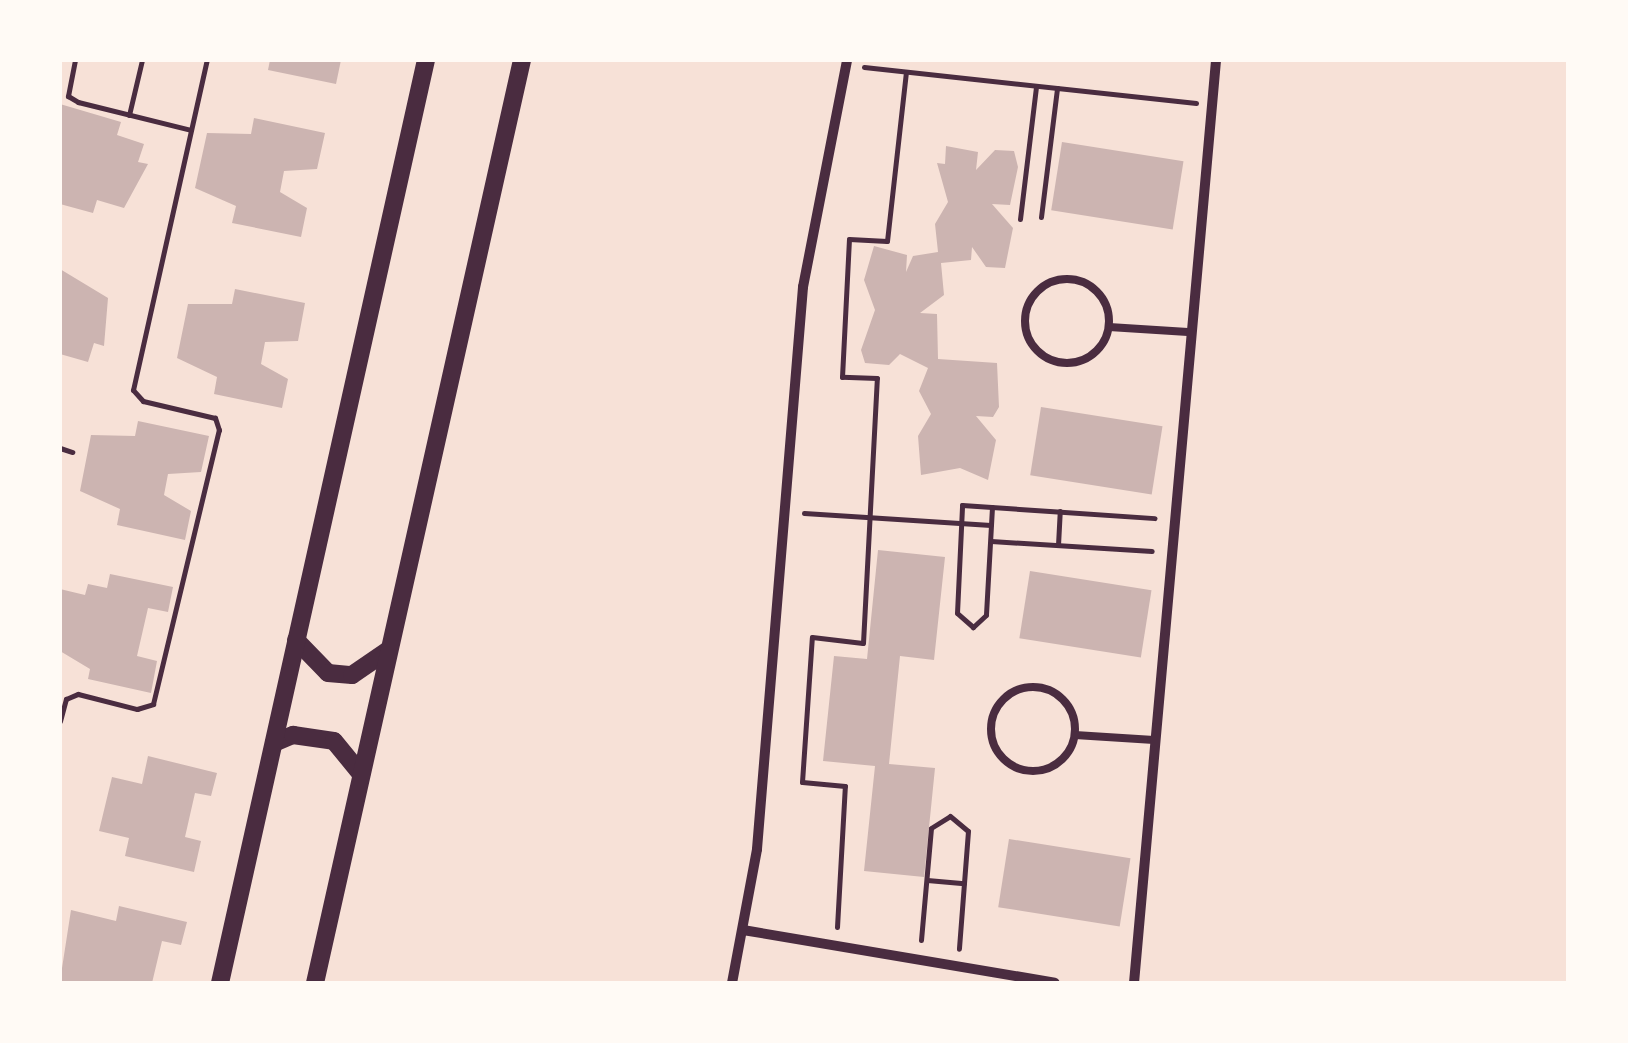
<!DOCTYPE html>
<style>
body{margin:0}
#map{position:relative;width:1628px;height:1043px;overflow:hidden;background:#f7e1d7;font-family:Lato,sans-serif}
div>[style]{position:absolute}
.building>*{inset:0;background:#ccb4b1;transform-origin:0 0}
.path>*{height:5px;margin:-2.5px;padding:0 2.5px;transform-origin:2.5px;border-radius:2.5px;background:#4a2c40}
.service>*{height:8px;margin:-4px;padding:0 4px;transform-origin:4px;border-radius:4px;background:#4a2c40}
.service>.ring{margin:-4px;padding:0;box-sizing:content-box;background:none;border:8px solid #4a2c40;border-radius:50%}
.minor>*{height:10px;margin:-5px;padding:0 5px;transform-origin:5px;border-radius:5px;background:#4a2c40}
.tertiary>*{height:18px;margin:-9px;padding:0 9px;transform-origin:9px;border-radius:9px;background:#4a2c40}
span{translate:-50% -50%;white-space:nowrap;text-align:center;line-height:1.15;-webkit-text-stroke:8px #fffaf5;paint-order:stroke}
.frame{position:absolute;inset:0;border:62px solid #fffaf5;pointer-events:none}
</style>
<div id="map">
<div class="building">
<i style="clip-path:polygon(270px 60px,341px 60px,336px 84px,268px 70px)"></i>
<i style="clip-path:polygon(60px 104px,121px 122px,117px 135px,144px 144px,138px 162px,148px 164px,124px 208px,97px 200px,93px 213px,60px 204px)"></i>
<i style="clip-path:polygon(254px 118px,325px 133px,317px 169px,284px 171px,280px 192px,307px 208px,301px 237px,232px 223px,236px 206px,195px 188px,207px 133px,251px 134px)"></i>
<i style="left:1062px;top:142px;width:123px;height:69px;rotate:9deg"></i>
<i style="clip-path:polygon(946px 146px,978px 152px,976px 170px,995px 150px,1014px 151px,1018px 167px,1010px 205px,992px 204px,1013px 228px,1005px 268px,986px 267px,972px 247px,971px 260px,941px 263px,944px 295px,920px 313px,937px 314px,938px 359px,997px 363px,999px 407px,993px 417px,976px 416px,996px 440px,988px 480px,960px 468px,921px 475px,918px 436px,931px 414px,919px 391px,928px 368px,900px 354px,889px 365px,865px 363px,861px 350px,875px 310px,864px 280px,874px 246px,907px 255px,906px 272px,913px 256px,938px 252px,935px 224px,948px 202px,937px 163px,945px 164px)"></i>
<i style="clip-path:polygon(60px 269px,108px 298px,104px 346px,94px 343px,88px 362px,60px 354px)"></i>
<i style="clip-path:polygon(235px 289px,305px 303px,298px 341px,265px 342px,261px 364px,288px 379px,282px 408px,214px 394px,217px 377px,177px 358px,188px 304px,232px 304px)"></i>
<i style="left:1041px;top:407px;width:123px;height:69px;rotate:9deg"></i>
<i style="clip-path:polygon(138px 421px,209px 436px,201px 472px,168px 474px,164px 495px,191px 511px,185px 540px,117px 525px,120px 509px,80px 491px,91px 435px,135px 436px)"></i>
<i style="clip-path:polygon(878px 550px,945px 557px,934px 660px,900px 656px,889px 764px,935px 768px,924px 877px,864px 871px,875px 766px,823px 761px,834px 656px,867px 659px)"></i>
<i style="left:1030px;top:571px;width:123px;height:68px;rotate:9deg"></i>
<i style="clip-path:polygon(110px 574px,173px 587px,168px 612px,148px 608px,137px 656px,157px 661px,151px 693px,88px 679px,90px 669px,60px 651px,60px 589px,85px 595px,88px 584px,107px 588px)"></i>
<i style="clip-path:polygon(148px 756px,217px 773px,211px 796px,195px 793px,185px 837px,201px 841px,194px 872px,125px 856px,129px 838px,99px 831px,112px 777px,142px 784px)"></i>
<i style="left:1009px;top:839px;width:123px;height:69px;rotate:9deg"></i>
<i style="clip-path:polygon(119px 906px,187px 922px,181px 945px,162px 941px,152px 983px,60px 981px,71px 910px,116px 921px)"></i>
</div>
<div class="path">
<i style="left:75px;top:60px;width:37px;rotate:101deg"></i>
<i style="left:68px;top:96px;width:12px;rotate:31deg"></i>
<i style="left:78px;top:102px;width:116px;rotate:13.9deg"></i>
<i style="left:864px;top:67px;width:334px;rotate:6.2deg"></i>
<i style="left:129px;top:115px;width:57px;rotate:-76.7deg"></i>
<i style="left:1041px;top:217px;width:130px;rotate:-82.9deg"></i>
<i style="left:1020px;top:219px;width:134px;rotate:-83.1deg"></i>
<i style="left:60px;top:448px;width:13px;rotate:18deg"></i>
<i style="left:992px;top:507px;width:108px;rotate:93.2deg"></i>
<i style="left:986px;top:615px;width:18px;rotate:137deg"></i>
<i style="left:973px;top:627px;width:21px;rotate:-139deg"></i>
<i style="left:957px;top:613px;width:108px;rotate:-87.3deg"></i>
<i style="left:962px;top:505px;width:193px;rotate:3.9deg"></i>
<i style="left:804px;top:513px;width:187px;rotate:3.7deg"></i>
<i style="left:991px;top:541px;width:161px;rotate:3.6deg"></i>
<i style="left:1058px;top:545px;width:34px;rotate:-87deg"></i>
<i style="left:60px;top:721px;width:23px;rotate:-75deg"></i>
<i style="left:66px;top:699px;width:13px;rotate:-23deg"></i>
<i style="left:78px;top:694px;width:61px;rotate:14.3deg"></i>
<i style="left:137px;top:709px;width:17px;rotate:-17deg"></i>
<i style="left:153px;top:704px;width:282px;rotate:-76.5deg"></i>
<i style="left:219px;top:430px;width:13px;rotate:-108deg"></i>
<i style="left:215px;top:418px;width:74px;rotate:-166.7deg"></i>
<i style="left:143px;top:401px;width:15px;rotate:-132deg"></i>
<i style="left:133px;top:390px;width:338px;rotate:-77.4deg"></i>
<i style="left:927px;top:880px;width:37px;rotate:5deg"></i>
<i style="left:837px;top:927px;width:141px;rotate:-86.8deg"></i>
<i style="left:845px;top:786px;width:43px;rotate:-174.7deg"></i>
<i style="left:802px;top:782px;width:145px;rotate:-86.1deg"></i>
<i style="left:812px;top:637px;width:51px;rotate:6.7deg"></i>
<i style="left:863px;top:643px;width:265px;rotate:-87deg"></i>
<i style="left:877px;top:378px;width:35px;rotate:-178deg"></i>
<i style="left:842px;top:377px;width:138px;rotate:-87.1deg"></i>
<i style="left:849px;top:239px;width:38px;rotate:3deg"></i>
<i style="left:887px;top:241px;width:170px;rotate:-83.6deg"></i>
<i style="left:921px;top:940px;width:112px;rotate:-84.9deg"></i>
<i style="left:931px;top:828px;width:22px;rotate:-32deg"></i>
<i style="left:950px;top:816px;width:23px;rotate:40deg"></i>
<i style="left:968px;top:831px;width:118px;rotate:94.4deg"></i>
</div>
<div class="service">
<i class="ring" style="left:1025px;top:279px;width:76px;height:76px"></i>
<i style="left:1109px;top:327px;width:79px;rotate:3.6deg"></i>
<i class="ring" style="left:991px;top:687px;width:76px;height:76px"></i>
<i style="left:1075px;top:735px;width:79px;rotate:3.6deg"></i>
</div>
<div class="minor">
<i style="left:743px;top:930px;width:316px;rotate:9.6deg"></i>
<i style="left:732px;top:983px;width:136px;rotate:-79.4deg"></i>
<i style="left:757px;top:849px;width:564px;rotate:-85.32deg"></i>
<i style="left:803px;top:287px;width:231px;rotate:-79deg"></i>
<i style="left:1134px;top:983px;width:927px;rotate:-84.92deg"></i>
</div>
<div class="tertiary">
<i style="left:296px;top:640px;width:46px;rotate:45.9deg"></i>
<i style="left:328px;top:673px;width:24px;rotate:5deg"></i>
<i style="left:352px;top:675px;width:42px;rotate:-34.4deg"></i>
<i style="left:274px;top:743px;width:21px;rotate:-23deg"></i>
<i style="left:293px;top:735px;width:41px;rotate:8.3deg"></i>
<i style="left:334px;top:741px;width:43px;rotate:50.7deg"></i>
<i style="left:220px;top:983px;width:946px;rotate:-77.42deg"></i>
<i style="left:315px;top:983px;width:946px;rotate:-77.36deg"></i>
</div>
<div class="frame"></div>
</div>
